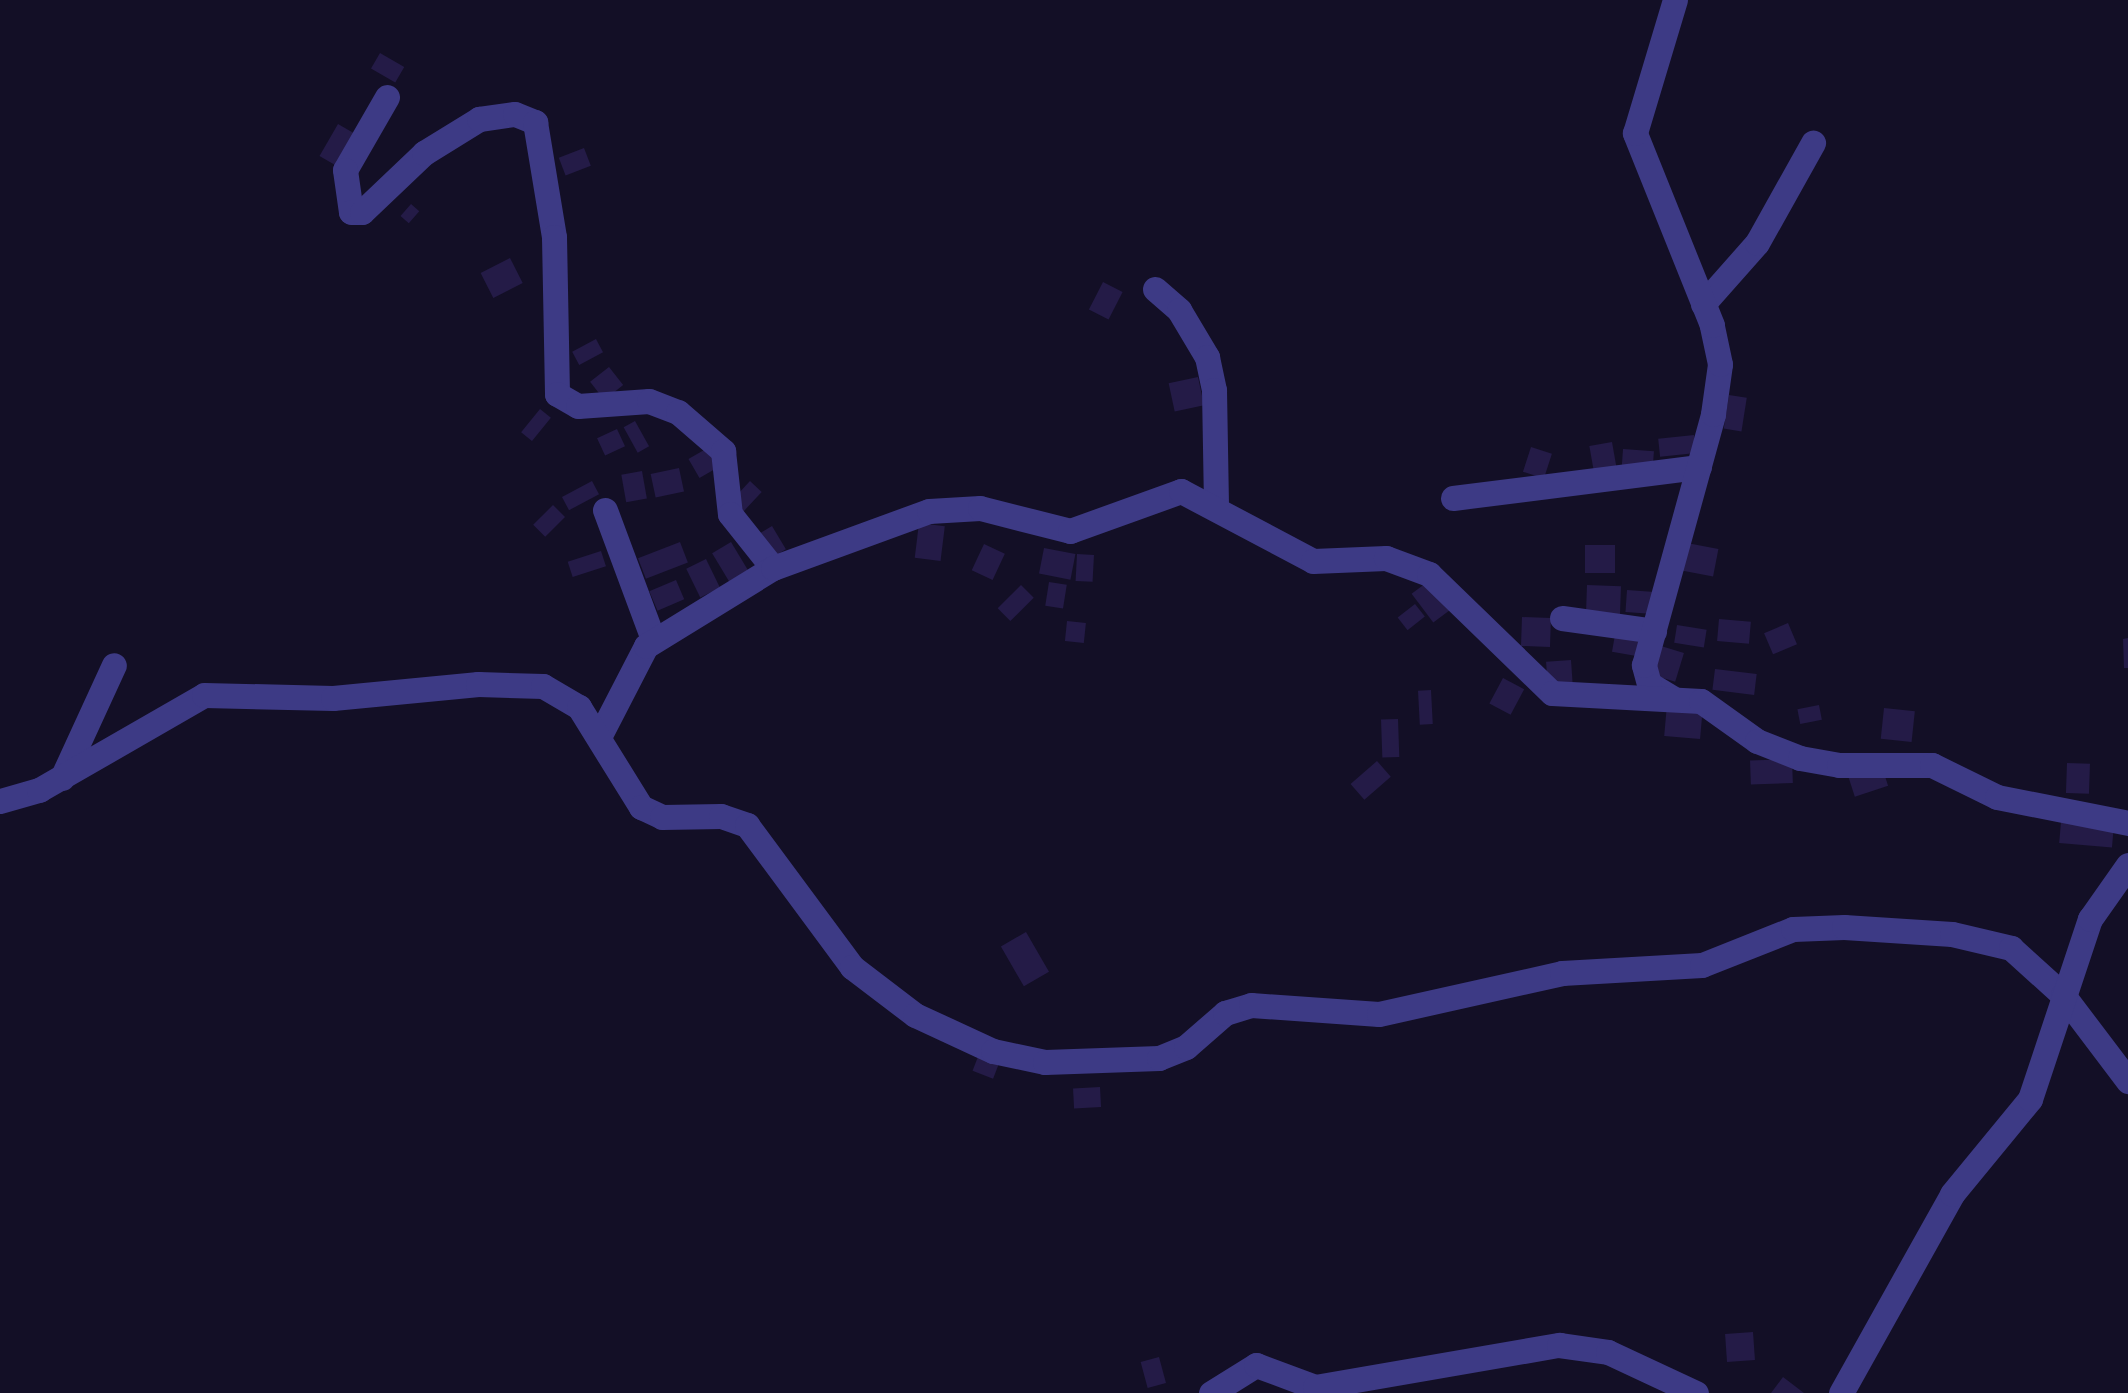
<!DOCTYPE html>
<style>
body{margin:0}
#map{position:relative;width:2128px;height:1393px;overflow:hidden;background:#130f26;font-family:"Titillium Web",sans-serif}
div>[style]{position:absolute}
.building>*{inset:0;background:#241b47;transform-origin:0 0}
.minor>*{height:25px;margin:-12.5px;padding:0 12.5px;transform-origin:12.5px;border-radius:12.5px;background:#3d3a85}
span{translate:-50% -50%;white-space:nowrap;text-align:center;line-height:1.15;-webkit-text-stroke:8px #130f26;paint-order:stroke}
</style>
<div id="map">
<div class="building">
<i style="left:380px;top:53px;width:28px;height:18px;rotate:30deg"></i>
<i style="left:338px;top:124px;width:20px;height:37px;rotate:30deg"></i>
<i style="left:584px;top:148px;width:19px;height:27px;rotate:69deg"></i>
<i style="left:411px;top:204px;width:11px;height:16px;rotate:41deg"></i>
<i style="left:510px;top:258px;width:28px;height:33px;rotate:63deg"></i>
<i style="left:1103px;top:282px;width:22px;height:31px;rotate:27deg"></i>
<i style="left:596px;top:339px;width:15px;height:27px;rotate:62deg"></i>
<i style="left:609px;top:367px;width:23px;height:24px;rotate:52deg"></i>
<i style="left:1198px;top:377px;width:29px;height:30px;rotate:78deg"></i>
<i style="left:1729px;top:395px;width:18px;height:34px;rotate:9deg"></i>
<i style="left:540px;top:409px;width:14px;height:30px;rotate:39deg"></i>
<i style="left:635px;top:421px;width:29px;height:13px;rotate:61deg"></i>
<i style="left:617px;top:429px;width:19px;height:22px;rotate:65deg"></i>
<i style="left:1694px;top:435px;width:18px;height:36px;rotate:84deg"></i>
<i style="left:1612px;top:442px;width:29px;height:23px;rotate:80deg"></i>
<i style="left:711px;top:446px;width:22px;height:26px;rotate:60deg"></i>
<i style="left:1531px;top:447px;width:22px;height:26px;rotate:18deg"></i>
<i style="left:1623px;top:449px;width:31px;height:20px;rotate:4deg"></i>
<i style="left:679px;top:468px;width:24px;height:29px;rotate:78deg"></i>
<i style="left:642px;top:471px;width:28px;height:21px;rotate:80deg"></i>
<i style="left:592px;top:481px;width:15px;height:34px;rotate:62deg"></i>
<i style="left:750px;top:481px;width:16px;height:28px;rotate:43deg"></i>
<i style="left:553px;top:505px;width:17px;height:28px;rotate:45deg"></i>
<i style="left:919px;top:523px;width:26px;height:35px;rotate:7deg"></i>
<i style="left:772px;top:526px;width:27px;height:17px;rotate:59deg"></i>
<i style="left:680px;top:542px;width:22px;height:45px;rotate:69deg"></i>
<i style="left:731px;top:542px;width:33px;height:22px;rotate:59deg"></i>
<i style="left:1687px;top:543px;width:32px;height:28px;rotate:11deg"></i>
<i style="left:984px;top:544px;width:23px;height:29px;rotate:25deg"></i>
<i style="left:1615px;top:545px;width:28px;height:30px;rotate:90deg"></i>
<i style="left:1044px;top:548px;width:32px;height:26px;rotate:11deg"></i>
<i style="left:601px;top:551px;width:16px;height:35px;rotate:72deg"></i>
<i style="left:1077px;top:554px;width:17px;height:27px;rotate:3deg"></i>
<i style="left:706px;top:559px;width:32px;height:22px;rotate:64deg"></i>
<i style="left:676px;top:580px;width:21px;height:29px;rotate:67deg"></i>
<i style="left:1430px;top:580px;width:36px;height:23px;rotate:53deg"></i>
<i style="left:1049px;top:582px;width:18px;height:24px;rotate:9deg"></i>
<i style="left:1021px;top:585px;width:18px;height:33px;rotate:45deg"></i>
<i style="left:1587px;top:585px;width:34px;height:31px;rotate:2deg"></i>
<i style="left:1627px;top:590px;width:28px;height:22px;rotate:4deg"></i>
<i style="left:1415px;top:604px;width:16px;height:22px;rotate:52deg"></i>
<i style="left:1522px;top:617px;width:29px;height:29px;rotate:2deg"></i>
<i style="left:1719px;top:619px;width:32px;height:22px;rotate:5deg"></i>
<i style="left:1067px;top:621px;width:19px;height:20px;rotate:6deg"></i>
<i style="left:1788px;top:623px;width:23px;height:26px;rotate:67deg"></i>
<i style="left:1677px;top:625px;width:30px;height:18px;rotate:9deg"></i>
<i style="left:1616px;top:629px;width:29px;height:23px;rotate:10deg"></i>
<i style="clip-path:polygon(2128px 638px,2128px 668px,2124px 668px,2123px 639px)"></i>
<i style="left:1661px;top:646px;width:24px;height:30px;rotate:17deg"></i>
<i style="left:1571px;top:660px;width:27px;height:25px;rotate:86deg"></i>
<i style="left:1715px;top:669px;width:42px;height:21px;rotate:7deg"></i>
<i style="left:1503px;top:678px;width:24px;height:29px;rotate:28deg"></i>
<i style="left:1431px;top:690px;width:34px;height:13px;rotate:87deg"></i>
<i style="left:1667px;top:704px;width:36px;height:32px;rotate:5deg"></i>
<i style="left:1819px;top:705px;width:15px;height:22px;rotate:79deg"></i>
<i style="left:1884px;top:708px;width:31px;height:31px;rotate:6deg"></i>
<i style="left:1398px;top:719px;width:38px;height:17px;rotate:88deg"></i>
<i style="left:1792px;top:759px;width:24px;height:42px;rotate:88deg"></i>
<i style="left:1377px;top:761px;width:21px;height:35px;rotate:49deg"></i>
<i style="left:2067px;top:763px;width:23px;height:30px;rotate:2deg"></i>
<i style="left:1881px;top:764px;width:23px;height:35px;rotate:72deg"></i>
<i style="left:2061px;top:822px;width:53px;height:21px;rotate:5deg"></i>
<i style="left:1026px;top:932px;width:46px;height:29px;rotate:60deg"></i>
<i style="left:979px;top:1054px;width:22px;height:18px;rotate:21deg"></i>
<i style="left:1100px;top:1087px;width:20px;height:27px;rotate:87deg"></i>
<i style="left:1753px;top:1332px;width:28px;height:28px;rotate:86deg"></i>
<i style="left:1159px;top:1357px;width:27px;height:19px;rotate:75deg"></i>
<i style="clip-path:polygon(1783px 1377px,1804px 1393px,1771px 1393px)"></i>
</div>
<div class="minor">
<i style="left:387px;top:97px;width:84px;rotate:119.9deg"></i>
<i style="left:345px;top:170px;width:42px;rotate:81.9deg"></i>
<i style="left:351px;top:212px;width:11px"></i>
<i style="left:362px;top:212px;width:86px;rotate:-43.6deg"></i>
<i style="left:424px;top:153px;width:65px;rotate:-31.7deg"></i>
<i style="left:479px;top:119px;width:36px;rotate:-8deg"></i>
<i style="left:515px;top:114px;width:22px;rotate:22deg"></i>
<i style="left:535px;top:122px;width:117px;rotate:80.6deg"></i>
<i style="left:554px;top:237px;width:157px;rotate:88.9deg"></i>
<i style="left:557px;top:394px;width:24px;rotate:30deg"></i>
<i style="left:578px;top:406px;width:71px;rotate:-4deg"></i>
<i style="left:649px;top:401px;width:31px;rotate:21deg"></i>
<i style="left:678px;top:412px;width:60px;rotate:40.9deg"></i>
<i style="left:723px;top:451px;width:63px;rotate:83.7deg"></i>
<i style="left:730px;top:514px;width:69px;rotate:51.5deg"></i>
<i style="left:1155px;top:289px;width:32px;rotate:41deg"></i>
<i style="left:1179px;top:310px;width:55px;rotate:59.2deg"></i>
<i style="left:1207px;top:357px;width:34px;rotate:78deg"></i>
<i style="left:1214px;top:390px;width:115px;rotate:89deg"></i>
<i style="left:1703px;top:304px;width:81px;rotate:-48.5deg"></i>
<i style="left:1757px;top:243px;width:115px;rotate:-60.8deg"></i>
<i style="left:1453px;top:498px;width:248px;rotate:-7.2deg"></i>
<i style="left:605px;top:510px;width:138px;rotate:69.6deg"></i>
<i style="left:1562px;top:618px;width:93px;rotate:8deg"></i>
<i style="left:1674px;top:699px;width:29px;rotate:-149deg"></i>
<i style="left:1649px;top:684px;width:20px;rotate:-105deg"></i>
<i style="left:1644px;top:665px;width:260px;rotate:-74.6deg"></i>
<i style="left:1713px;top:414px;width:50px;rotate:-82deg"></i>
<i style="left:1720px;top:364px;width:40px;rotate:-102deg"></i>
<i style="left:1712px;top:325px;width:207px;rotate:-111.9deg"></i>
<i style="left:1635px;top:133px;width:139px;rotate:-73.3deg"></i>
<i style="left:599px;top:737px;width:102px;rotate:-62.7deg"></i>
<i style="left:646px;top:646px;width:149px;rotate:-31.6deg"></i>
<i style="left:773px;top:568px;width:166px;rotate:-20.1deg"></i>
<i style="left:929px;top:511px;width:51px;rotate:-3.4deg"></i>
<i style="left:980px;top:508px;width:93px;rotate:14.3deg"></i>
<i style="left:1070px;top:531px;width:118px;rotate:-19.8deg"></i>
<i style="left:1181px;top:491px;width:149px;rotate:27.9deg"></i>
<i style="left:1313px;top:561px;width:73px;rotate:-2.4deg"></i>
<i style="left:1386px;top:558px;width:46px;rotate:20.4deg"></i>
<i style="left:1429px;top:574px;width:171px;rotate:44.1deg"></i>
<i style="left:1552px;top:693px;width:149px;rotate:3.1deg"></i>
<i style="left:1701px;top:701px;width:69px;rotate:35.5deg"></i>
<i style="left:1757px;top:741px;width:46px;rotate:21.6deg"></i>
<i style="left:1800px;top:758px;width:40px;rotate:10deg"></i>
<i style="left:1839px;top:765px;width:93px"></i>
<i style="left:1932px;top:765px;width:72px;rotate:26.2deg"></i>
<i style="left:1997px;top:797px;width:134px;rotate:11.2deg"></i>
<i style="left:62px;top:778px;width:124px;rotate:-65.3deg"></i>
<i style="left:0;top:801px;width:41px;rotate:-15.8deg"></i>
<i style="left:39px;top:790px;width:190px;rotate:-29.9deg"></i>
<i style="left:204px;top:695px;width:129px;rotate:1.3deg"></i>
<i style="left:333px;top:698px;width:146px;rotate:-5.5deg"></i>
<i style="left:478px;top:684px;width:65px;rotate:1.8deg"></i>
<i style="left:543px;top:686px;width:42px;rotate:30.3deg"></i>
<i style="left:579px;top:707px;width:118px;rotate:58.2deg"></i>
<i style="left:641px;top:807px;width:23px;rotate:25deg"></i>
<i style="left:662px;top:817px;width:59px;rotate:-1deg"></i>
<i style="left:721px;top:816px;width:28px;rotate:19deg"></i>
<i style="left:747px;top:825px;width:177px;rotate:53.5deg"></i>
<i style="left:852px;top:967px;width:79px;rotate:37.3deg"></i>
<i style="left:915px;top:1015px;width:86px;rotate:24.8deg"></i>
<i style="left:993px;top:1051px;width:53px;rotate:11.9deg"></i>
<i style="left:1045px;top:1062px;width:114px;rotate:-2deg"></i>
<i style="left:1159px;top:1058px;width:29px;rotate:-22deg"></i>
<i style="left:1186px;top:1047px;width:52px;rotate:-41.1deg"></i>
<i style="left:1225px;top:1013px;width:27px;rotate:-17deg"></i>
<i style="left:1251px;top:1005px;width:128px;rotate:4deg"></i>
<i style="left:1379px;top:1014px;width:188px;rotate:-12.6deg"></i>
<i style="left:1562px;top:973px;width:140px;rotate:-3.3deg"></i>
<i style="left:1702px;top:965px;width:98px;rotate:-21.6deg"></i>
<i style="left:1793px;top:929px;width:51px;rotate:-2.2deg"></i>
<i style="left:1844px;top:927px;width:108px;rotate:3.7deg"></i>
<i style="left:1952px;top:934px;width:61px;rotate:13.3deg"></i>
<i style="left:2011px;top:948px;width:70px;rotate:42.1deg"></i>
<i style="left:2063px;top:995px;width:108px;rotate:52.9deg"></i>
<i style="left:1211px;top:1393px;width:53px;rotate:-31.9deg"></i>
<i style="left:1256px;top:1365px;width:63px;rotate:20.4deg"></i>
<i style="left:1315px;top:1387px;width:248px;rotate:-9.8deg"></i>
<i style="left:1559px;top:1345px;width:49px;rotate:8.1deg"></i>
<i style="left:1608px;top:1352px;width:97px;rotate:25deg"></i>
<i style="left:1841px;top:1393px;width:228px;rotate:-60.8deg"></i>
<i style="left:1952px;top:1194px;width:123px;rotate:-50.6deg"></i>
<i style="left:2030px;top:1099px;width:190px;rotate:-71.6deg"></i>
<i style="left:2090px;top:919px;width:66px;rotate:-54.9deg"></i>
</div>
</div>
